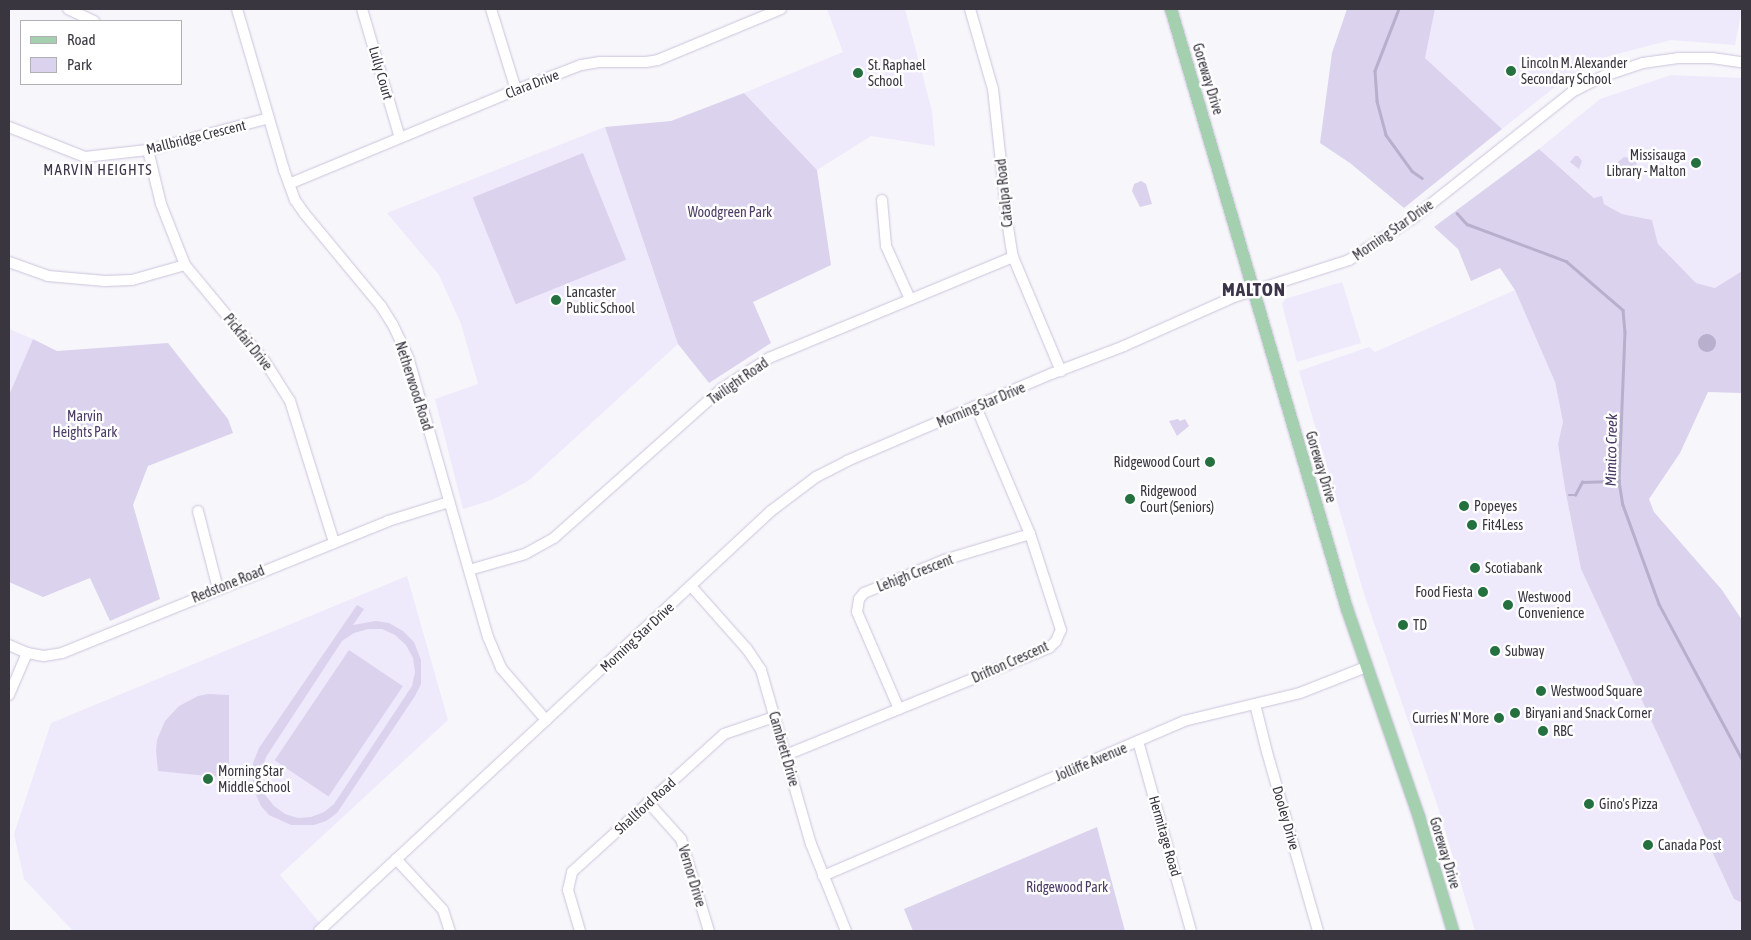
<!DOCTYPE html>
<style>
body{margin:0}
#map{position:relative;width:1751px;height:940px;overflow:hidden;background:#f7f6fb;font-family:"Asap Condensed",sans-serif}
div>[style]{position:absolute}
.built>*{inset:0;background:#efe9fc}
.green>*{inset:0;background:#dbd2ee;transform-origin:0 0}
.water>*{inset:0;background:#b8afcc}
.round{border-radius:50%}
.stream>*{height:2.5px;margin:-1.25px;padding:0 1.25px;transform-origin:1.25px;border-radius:1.25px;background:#b8afcc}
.roads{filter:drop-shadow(0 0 1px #cbc4dc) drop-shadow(0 0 1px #cbc4dc)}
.minor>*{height:10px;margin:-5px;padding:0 5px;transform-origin:5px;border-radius:5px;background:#fff}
.major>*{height:12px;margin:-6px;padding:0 6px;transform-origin:6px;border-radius:6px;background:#a5d0b0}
.dots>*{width:14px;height:14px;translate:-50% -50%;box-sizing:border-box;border:2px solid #fff;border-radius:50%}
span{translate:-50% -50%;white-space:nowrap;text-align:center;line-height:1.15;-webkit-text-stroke:5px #fff;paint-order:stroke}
.poi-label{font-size:14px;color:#393640}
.left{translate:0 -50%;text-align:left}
.right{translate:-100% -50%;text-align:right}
.street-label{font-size:14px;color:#393640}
.park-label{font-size:14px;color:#4b3b66}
.neighbourhood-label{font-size:15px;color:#3c3549;letter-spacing:1px}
.water-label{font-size:15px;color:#43345e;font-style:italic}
.district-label{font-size:19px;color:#3c3549;font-weight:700;letter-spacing:1px}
.frame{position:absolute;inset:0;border:10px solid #393640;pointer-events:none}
.legend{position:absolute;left:20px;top:20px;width:162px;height:65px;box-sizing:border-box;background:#fff;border:1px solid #b0afb3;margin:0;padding:6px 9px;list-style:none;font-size:15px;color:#393640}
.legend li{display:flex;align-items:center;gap:10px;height:25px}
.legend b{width:25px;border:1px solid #b0afb3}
</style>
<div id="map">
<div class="built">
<i style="clip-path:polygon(827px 9px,905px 9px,932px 111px,935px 146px,871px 136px,817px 170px,744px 93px,843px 52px)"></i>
<i style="clip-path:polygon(1435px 9px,1742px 9px,1735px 45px,1671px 40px,1609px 56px,1560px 83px,1502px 129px,1425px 58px)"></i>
<i style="clip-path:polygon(1671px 75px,1742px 78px,1742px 271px,1715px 288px,1696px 283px,1658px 244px,1652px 220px,1622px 214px,1596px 199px,1539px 149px,1600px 99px)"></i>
<i style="clip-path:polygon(605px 127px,678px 344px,528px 481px,492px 500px,463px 509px,435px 399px,478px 384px,461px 324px,439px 275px,387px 213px)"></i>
<i style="clip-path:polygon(1342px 282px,1361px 343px,1297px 362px,1282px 304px,1285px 299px)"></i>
<i style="clip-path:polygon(1515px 290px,1555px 382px,1563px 422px,1558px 444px,1565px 489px,1581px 569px,1734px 899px,1742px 903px,1742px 931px,1475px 931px,1438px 807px,1364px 594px,1299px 371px,1369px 347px,1375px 352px)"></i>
<i style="clip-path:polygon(9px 329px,33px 339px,9px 395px)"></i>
<i style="clip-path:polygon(407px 576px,448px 720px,280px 875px,323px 927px,319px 931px,73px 931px,24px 879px,14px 834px,51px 723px)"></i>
</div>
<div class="green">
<i style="clip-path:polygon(1347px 9px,1435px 9px,1425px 58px,1502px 129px,1404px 208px,1350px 163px,1320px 143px,1332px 53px)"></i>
<i style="clip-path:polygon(744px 93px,817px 170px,831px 265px,753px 302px,771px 343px,709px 383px,678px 344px,605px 127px,671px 121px)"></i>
<i style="clip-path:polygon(1539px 149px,1594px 198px,1602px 196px,1604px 204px,1622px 214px,1652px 220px,1658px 244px,1696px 283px,1715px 288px,1742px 271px,1742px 393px,1708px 392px,1680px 453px,1649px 499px,1654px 512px,1722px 590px,1742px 620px,1742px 903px,1734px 899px,1581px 569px,1565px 489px,1558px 444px,1563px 422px,1555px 382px,1515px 290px,1500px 268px,1471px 281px,1458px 249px,1434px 227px)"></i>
<i style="left:583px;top:153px;width:115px;height:119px;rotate:68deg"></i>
<i style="clip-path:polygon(1575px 156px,1578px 156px,1582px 161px,1579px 169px,1570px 162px)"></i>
<i style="clip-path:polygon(1624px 157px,1637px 159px,1636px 170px,1614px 176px,1618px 162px)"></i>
<i style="clip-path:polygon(1141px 181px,1146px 184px,1152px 204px,1140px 207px,1132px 191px,1134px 184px)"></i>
<i style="clip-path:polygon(33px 339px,57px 351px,168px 343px,228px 419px,233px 433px,148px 466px,133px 505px,160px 599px,110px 621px,90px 578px,43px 597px,9px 582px,9px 395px)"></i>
<i style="clip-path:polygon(1178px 419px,1180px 421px,1185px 419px,1189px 426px,1177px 436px,1169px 421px)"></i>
<i style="clip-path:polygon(evenodd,357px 605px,364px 609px,353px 625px,376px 621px,389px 623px,403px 631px,414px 642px,421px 660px,421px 684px,415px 696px,337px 813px,326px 821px,314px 825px,291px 825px,269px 815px,261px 806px,253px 788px,253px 763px,259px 748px,357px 605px,368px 629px,382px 629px,395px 635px,406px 645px,413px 658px,415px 672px,412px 686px,334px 804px,324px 812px,311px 817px,298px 818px,285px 814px,274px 806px,266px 796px,262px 783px,262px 770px,266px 757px,342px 641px,354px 633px,368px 629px)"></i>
<i style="left:349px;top:650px;width:65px;height:133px;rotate:34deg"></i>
<i style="clip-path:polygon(208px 694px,229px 695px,229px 775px,227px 778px,158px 771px,156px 751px,157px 740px,165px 721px,179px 706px,198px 696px)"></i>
<i style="clip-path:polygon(1097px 827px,1125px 931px,913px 931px,904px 909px)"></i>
</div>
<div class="water">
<i class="round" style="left:1698px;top:334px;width:18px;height:18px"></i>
</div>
<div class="stream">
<i style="left:1399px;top:9px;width:66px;rotate:111.2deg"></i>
<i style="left:1375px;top:71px;width:30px;rotate:86deg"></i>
<i style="left:1377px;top:101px;width:35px;rotate:75deg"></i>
<i style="left:1386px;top:135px;width:44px;rotate:54.2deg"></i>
<i style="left:1412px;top:171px;width:12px;rotate:35deg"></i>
<i style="left:1457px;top:213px;width:15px;rotate:48deg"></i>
<i style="left:1467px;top:224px;width:106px;rotate:20.5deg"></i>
<i style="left:1566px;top:261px;width:75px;rotate:40.7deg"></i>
<i style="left:1623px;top:310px;width:22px;rotate:85deg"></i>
<i style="left:1625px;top:332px;width:149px;rotate:92.3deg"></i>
<i style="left:1619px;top:481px;width:24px;rotate:81deg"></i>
<i style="left:1623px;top:505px;width:105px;rotate:70deg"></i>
<i style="left:1659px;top:604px;width:176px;rotate:61.8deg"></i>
<i style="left:1569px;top:495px;width:6px"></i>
<i style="left:1575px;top:495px;width:15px;rotate:-62deg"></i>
<i style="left:1582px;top:482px;width:37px;rotate:-2deg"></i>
</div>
<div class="roads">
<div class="minor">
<i style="left:68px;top:9px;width:29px;rotate:25deg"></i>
<i style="left:237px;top:9px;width:168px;rotate:73.7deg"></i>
<i style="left:284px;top:170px;width:32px;rotate:70deg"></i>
<i style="left:295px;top:200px;width:16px;rotate:55deg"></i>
<i style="left:304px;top:213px;width:121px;rotate:50.4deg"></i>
<i style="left:381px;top:306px;width:22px;rotate:58deg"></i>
<i style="left:393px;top:325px;width:38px;rotate:65deg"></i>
<i style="left:409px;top:360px;width:288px;rotate:74.1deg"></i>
<i style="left:488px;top:637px;width:34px;rotate:67deg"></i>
<i style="left:501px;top:668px;width:69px;rotate:49.1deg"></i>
<i style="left:362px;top:9px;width:134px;rotate:73.6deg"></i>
<i style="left:491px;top:9px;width:85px;rotate:72.8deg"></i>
<i style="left:970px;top:9px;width:83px;rotate:74deg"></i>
<i style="left:993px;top:89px;width:139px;rotate:83.8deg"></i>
<i style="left:1008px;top:227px;width:30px;rotate:81deg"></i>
<i style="left:1013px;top:257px;width:124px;rotate:67.2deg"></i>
<i style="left:9px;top:127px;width:82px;rotate:21.5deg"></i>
<i style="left:85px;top:157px;width:63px;rotate:-6.3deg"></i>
<i style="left:148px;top:150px;width:125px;rotate:-14.8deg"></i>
<i style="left:148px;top:150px;width:56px;rotate:76.5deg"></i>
<i style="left:161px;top:204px;width:66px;rotate:68.5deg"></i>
<i style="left:185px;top:265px;width:124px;rotate:50.3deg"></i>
<i style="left:264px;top:360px;width:49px;rotate:57.6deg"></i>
<i style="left:290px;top:401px;width:148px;rotate:72.7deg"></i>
<i style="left:289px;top:184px;width:246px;rotate:-22.5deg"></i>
<i style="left:516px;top:90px;width:70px;rotate:-21deg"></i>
<i style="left:581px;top:65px;width:18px;rotate:-9deg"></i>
<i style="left:599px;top:62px;width:47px"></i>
<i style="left:646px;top:62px;width:12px;rotate:-9deg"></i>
<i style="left:658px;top:60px;width:133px;rotate:-22.5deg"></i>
<i style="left:882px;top:200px;width:46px;rotate:85deg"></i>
<i style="left:886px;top:246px;width:58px;rotate:65.6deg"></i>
<i style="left:9px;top:262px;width:41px;rotate:19.7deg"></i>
<i style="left:48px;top:276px;width:57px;rotate:5deg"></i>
<i style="left:105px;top:281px;width:27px;rotate:-2deg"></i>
<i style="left:132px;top:280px;width:55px;rotate:-15.8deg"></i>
<i style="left:198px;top:511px;width:81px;rotate:75.6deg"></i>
<i style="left:469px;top:570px;width:58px;rotate:-15.9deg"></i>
<i style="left:525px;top:554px;width:33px;rotate:-29deg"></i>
<i style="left:554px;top:538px;width:224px;rotate:-41.7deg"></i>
<i style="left:721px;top:389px;width:57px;rotate:-32.9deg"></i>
<i style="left:769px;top:358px;width:264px;rotate:-22.5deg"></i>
<i style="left:691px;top:586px;width:84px;rotate:48.4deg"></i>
<i style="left:747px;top:649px;width:25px;rotate:56deg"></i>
<i style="left:761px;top:670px;width:181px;rotate:74deg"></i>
<i style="left:811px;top:844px;width:94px;rotate:68.1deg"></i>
<i style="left:9px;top:645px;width:20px;rotate:24deg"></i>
<i style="left:27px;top:653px;width:17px;rotate:10deg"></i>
<i style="left:44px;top:656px;width:18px;rotate:-9deg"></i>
<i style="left:62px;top:653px;width:352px;rotate:-22deg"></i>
<i style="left:388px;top:521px;width:64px;rotate:-17.3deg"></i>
<i style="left:9px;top:695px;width:46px;rotate:-66.8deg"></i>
<i style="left:1255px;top:704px;width:49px;rotate:76deg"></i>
<i style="left:1267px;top:752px;width:186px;rotate:74.1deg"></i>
<i style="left:899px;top:709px;width:106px;rotate:-113.4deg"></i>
<i style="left:857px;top:612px;width:13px;rotate:-81deg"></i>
<i style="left:859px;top:599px;width:8px;rotate:-50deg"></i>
<i style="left:864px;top:593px;width:87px;rotate:-22.4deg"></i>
<i style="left:944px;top:560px;width:90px;rotate:-16.8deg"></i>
<i style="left:1138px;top:741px;width:197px;rotate:74.4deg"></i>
<i style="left:786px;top:755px;width:285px;rotate:-22.2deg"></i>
<i style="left:1050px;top:647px;width:8px;rotate:-45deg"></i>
<i style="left:1056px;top:641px;width:12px;rotate:-66deg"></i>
<i style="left:1061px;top:630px;width:101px;rotate:-107.9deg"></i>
<i style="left:1030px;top:534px;width:138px;rotate:-113deg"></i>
<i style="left:648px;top:802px;width:50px;rotate:48.3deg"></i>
<i style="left:681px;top:839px;width:96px;rotate:73.1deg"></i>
<i style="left:396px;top:859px;width:69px;rotate:47.3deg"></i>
<i style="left:443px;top:910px;width:22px;rotate:72deg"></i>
<i style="left:823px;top:876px;width:393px;rotate:-23.2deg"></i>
<i style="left:1184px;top:721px;width:119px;rotate:-13.6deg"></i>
<i style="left:1300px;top:693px;width:71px;rotate:-21.5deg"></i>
<i style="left:319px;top:931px;width:617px;rotate:-42.9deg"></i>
<i style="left:771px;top:511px;width:56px;rotate:-37.1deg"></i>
<i style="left:816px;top:477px;width:35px;rotate:-27deg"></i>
<i style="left:847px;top:461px;width:222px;rotate:-23.1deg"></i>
<i style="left:1051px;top:374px;width:78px;rotate:-21deg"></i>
<i style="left:1124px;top:346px;width:120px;rotate:-24deg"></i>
<i style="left:1234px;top:297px;width:121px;rotate:-17.8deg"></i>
<i style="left:1349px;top:260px;width:75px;rotate:-33.1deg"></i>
<i style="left:1412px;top:219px;width:204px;rotate:-38.4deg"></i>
<i style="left:1572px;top:92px;width:36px;rotate:-27deg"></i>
<i style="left:1604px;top:76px;width:41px;rotate:-18.4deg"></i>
<i style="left:1643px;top:63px;width:35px;rotate:-8deg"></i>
<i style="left:1678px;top:58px;width:34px"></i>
<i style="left:1712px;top:58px;width:30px;rotate:8deg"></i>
<i style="left:580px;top:931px;width:43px;rotate:-106.3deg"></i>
<i style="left:568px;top:890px;width:18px;rotate:-77deg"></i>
<i style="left:572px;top:872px;width:205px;rotate:-42.2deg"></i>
<i style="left:724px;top:734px;width:53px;rotate:-18.8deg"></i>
</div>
<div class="major">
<i style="left:1171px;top:9px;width:625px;rotate:73.65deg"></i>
<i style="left:1347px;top:609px;width:220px;rotate:70.9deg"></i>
<i style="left:1419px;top:817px;width:119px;rotate:73.4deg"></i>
</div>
</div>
<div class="dots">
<i style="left:1511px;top:71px;background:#24703f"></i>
<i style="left:858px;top:73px;background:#24703f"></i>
<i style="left:1696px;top:163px;background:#24703f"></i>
<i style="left:556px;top:300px;background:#24703f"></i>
<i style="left:1210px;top:462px;background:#24703f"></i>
<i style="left:1130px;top:499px;background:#24703f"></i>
<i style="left:1464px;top:506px;background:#24703f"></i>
<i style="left:1472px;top:525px;background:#24703f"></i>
<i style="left:1475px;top:568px;background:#24703f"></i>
<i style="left:1483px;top:592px;background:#24703f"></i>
<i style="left:1508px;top:605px;background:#24703f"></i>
<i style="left:1403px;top:625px;background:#24703f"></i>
<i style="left:1495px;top:651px;background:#24703f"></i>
<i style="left:1541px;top:691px;background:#24703f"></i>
<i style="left:1515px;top:713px;background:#24703f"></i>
<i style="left:1499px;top:718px;background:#24703f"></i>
<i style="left:1543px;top:731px;background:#24703f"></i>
<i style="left:208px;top:779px;background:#24703f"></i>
<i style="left:1589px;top:804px;background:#24703f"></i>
<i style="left:1648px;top:845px;background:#24703f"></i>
</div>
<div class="poi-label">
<span class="left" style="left:1521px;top:71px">Lincoln M. Alexander<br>Secondary School</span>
<span class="left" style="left:868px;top:73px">St. Raphael<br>School</span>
<span class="right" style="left:1686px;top:163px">Missisauga<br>Library - Malton</span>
<span class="left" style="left:566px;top:300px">Lancaster<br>Public School</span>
<span class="right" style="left:1200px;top:462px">Ridgewood Court</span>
<span class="left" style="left:1140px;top:499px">Ridgewood<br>Court (Seniors)</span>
<span class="left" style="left:1474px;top:506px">Popeyes</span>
<span class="left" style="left:1482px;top:525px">Fit4Less</span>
<span class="left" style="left:1485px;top:568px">Scotiabank</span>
<span class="right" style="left:1473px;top:592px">Food Fiesta</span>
<span class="left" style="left:1518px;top:605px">Westwood<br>Convenience</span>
<span class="left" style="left:1413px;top:625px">TD</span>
<span class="left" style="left:1505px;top:651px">Subway</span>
<span class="left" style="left:1551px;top:691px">Westwood Square</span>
<span class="left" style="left:1525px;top:713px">Biryani and Snack Corner</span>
<span class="right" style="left:1489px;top:718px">Curries N' More</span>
<span class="left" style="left:1553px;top:731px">RBC</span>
<span class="left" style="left:218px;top:779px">Morning Star<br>Middle School</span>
<span class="left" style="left:1599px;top:804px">Gino's Pizza</span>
<span class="left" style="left:1658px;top:845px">Canada Post</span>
</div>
<div class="street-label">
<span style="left:381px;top:73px;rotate:74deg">Lully Court</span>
<span style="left:1208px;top:79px;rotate:73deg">Goreway Drive</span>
<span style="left:532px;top:84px;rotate:-21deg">Clara Drive</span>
<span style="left:196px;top:137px;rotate:-14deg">Mallbridge Crescent</span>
<span style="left:1004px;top:193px;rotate:-96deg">Catalpa Road</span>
<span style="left:1393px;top:230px;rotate:-35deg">Morning Star Drive</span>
<span style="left:248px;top:342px;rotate:51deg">Pickfair Drive</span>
<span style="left:738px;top:381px;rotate:-35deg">Twilight Road</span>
<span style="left:414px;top:386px;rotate:72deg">Netherwood Road</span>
<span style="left:981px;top:405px;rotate:-23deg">Morning Star Drive</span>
<span style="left:1321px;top:467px;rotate:73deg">Goreway Drive</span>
<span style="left:915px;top:573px;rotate:-21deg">Lehigh Crescent</span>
<span style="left:228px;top:584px;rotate:-22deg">Redstone Road</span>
<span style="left:637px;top:637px;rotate:-43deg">Morning Star Drive</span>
<span style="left:1010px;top:662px;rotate:-24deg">Drifton Crescent</span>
<span style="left:784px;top:749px;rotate:74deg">Cambrett Drive</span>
<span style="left:1091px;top:762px;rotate:-23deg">Jolliffe Avenue</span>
<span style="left:645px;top:806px;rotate:-42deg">Shallford Road</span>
<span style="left:1286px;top:818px;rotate:74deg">Dooley Drive</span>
<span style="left:1165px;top:836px;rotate:74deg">Hermitage Road</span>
<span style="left:1445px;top:853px;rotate:73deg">Goreway Drive</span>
<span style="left:692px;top:876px;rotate:73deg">Vernor Drive</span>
</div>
<div class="park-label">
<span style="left:730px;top:212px">Woodgreen Park</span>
<span style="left:85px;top:424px">Marvin<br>Heights Park</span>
<span style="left:1067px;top:887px">Ridgewood Park</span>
</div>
<div class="neighbourhood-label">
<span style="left:98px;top:170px">MARVIN HEIGHTS</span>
</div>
<div class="water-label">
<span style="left:1611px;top:450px;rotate:-89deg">Mimico Creek</span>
</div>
<div class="district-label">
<span style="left:1254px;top:290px">MALTON</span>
</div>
<div class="frame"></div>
<ul class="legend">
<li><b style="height:6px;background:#a5d0b0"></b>Road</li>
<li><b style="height:14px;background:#dbd2ee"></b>Park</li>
</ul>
</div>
